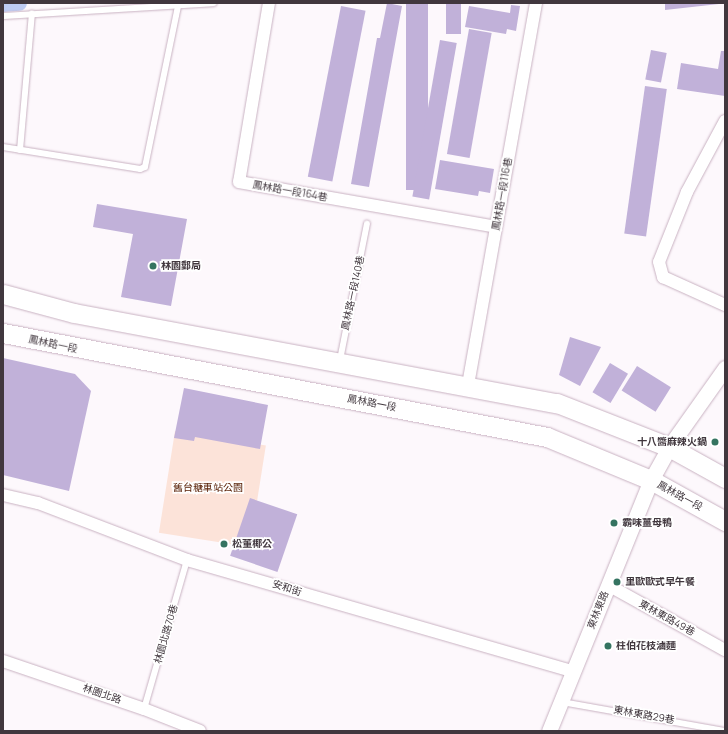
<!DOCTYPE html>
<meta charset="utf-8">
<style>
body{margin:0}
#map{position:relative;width:728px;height:734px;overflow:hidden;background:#fdf8fc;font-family:Manrope,"Noto Sans TC",sans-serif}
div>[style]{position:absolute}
.green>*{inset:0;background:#fce3d9;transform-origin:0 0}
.canal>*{height:16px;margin:-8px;padding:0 8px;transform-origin:8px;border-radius:8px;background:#bdcbf3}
.building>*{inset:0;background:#c1b1d9;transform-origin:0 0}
.roads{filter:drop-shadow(0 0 1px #c9b2c2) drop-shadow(0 0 1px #c9b2c2)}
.service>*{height:6px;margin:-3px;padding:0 3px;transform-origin:3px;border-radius:3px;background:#fff}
.minor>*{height:12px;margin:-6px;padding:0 6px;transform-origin:6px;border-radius:6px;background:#fff}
.tertiary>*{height:15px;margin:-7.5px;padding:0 7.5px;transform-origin:7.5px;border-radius:7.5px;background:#fff}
.primary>*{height:19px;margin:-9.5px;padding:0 9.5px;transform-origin:9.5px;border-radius:9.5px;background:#fff}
.dots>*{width:11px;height:11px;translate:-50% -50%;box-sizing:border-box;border:2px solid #fff;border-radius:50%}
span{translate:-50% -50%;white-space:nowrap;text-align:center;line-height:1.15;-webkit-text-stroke:3.5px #fff;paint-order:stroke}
.street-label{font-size:10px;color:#41373e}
.poi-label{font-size:10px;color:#41373e;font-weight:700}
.left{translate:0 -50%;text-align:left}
.right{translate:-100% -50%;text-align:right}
.park-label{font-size:10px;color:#582006}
.frame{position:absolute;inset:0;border:4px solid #41373e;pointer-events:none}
</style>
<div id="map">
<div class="green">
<i style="left:175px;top:431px;width:92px;height:103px;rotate:9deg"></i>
</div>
<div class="canal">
<i style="left:3px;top:4px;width:16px;rotate:-4deg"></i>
</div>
<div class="building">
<i style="clip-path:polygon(387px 3px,402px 6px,369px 187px,351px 184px,377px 38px,380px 38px)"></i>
<i style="left:406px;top:3px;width:22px;height:187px"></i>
<i style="left:446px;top:3px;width:15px;height:31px"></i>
<i style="clip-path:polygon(665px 3px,719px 3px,719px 4px,665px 10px)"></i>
<i style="clip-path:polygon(511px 5px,520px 6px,516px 31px,507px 29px,506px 34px,465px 27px,469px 6px,510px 13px)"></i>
<i style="left:341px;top:6px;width:25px;height:174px;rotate:11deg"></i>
<i style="left:469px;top:29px;width:23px;height:127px;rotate:10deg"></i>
<i style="left:440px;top:40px;width:17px;height:159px;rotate:10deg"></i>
<i style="left:651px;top:50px;width:16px;height:30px;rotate:11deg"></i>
<i style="clip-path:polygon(721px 51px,725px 51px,725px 96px,677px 89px,681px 63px,718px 69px)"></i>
<i style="left:645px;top:86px;width:22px;height:149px;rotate:8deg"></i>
<i style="clip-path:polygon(440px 160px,494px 169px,490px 193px,479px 191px,478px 196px,435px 189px)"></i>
<i style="clip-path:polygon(97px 204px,187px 219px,171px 306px,121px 297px,133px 234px,93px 227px)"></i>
<i style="clip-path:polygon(570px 337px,601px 347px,580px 386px,559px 375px)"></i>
<i style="clip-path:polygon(3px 358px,75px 374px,91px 391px,69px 491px,3px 475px)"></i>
<i style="left:610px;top:363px;width:21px;height:34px;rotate:31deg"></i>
<i style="left:637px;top:366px;width:40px;height:29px;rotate:32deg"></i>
<i style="clip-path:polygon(184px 388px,268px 405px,260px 449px,195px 437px,194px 441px,174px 438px)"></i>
<i style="left:250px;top:498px;width:50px;height:61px;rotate:19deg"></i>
</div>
<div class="roads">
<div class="service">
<i style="left:3px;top:16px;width:211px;rotate:-3.5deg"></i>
<i style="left:3px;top:147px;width:139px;rotate:9.1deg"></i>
<i style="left:140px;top:169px;width:5px;rotate:-22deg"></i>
<i style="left:145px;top:167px;width:164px;rotate:-78.4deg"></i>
<i style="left:20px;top:150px;width:137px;rotate:-85deg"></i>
<i style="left:340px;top:360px;width:139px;rotate:-78.8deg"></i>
<i style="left:562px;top:702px;width:166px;rotate:10.1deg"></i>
<i style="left:144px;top:709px;width:155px;rotate:-73.9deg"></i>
</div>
<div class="minor">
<i style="left:269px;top:3px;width:181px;rotate:99.5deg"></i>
<i style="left:239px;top:182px;width:261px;rotate:9.9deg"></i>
<i style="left:725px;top:121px;width:81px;rotate:118.2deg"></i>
<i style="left:687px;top:192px;width:75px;rotate:111.8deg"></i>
<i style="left:659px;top:262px;width:16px;rotate:75deg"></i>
<i style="left:663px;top:277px;width:68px;rotate:24.3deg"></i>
<i style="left:468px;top:385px;width:388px;rotate:-79.9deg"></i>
<i style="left:3px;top:495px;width:36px;rotate:13deg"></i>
<i style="left:38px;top:503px;width:160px;rotate:20.9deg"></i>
<i style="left:187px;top:560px;width:403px;rotate:16.1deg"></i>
<i style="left:608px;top:585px;width:134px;rotate:29.1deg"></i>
<i style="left:3px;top:661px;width:149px;rotate:18.8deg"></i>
<i style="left:144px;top:709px;width:60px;rotate:21.4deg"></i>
</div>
<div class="tertiary">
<i style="left:549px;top:731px;width:271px;rotate:-67.9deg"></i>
<i style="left:651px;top:480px;width:38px;rotate:-61deg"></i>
<i style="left:669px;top:447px;width:97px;rotate:-54.7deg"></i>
</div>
<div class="primary">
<i style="left:3px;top:294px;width:73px;rotate:15deg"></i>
<i style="left:74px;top:313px;width:491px;rotate:10.6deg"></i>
<i style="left:557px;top:403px;width:120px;rotate:21.4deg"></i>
<i style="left:669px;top:447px;width:64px;rotate:29deg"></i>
<i style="left:3px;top:333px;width:554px;rotate:10.82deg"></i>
<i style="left:547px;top:437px;width:113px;rotate:22.5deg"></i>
<i style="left:651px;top:480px;width:85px;rotate:29deg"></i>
</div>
</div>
<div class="dots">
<i style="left:153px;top:266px;background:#357461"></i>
<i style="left:715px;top:442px;background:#357461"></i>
<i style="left:614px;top:523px;background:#357461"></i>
<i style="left:224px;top:544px;background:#357461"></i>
<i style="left:617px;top:582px;background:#357461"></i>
<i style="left:608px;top:646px;background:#357461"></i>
</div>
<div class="street-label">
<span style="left:290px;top:191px;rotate:10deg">鳳林路一段164巷</span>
<span style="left:502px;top:194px;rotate:-80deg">鳳林路一段116巷</span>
<span style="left:353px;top:293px;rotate:-78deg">鳳林路一段140巷</span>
<span style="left:53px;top:344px;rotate:12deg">鳳林路一段</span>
<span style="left:372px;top:403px;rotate:11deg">鳳林路一段</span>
<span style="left:680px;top:496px;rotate:29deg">鳳林路一段</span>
<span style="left:287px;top:588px;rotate:18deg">安和街</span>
<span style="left:598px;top:610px;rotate:-68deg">東林東路</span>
<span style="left:667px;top:618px;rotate:29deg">東林東路49巷</span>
<span style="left:166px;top:634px;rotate:-74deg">林園北路70巷</span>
<span style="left:102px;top:694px;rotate:19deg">林園北路</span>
<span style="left:644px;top:715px;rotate:10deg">東林東路29巷</span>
</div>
<div class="poi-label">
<span class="left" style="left:161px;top:266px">林園郵局</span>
<span class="right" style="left:707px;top:442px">十八醬麻辣火鍋</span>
<span class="left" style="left:622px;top:523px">霸味薑母鴨</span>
<span class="left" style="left:232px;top:544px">松董椰公</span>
<span class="left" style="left:625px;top:582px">里歐歐式早午餐</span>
<span class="left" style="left:616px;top:646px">柱伯花枝滷麵</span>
</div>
<div class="park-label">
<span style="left:208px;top:488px">舊台糖車站公園</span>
</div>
<div class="frame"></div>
</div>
